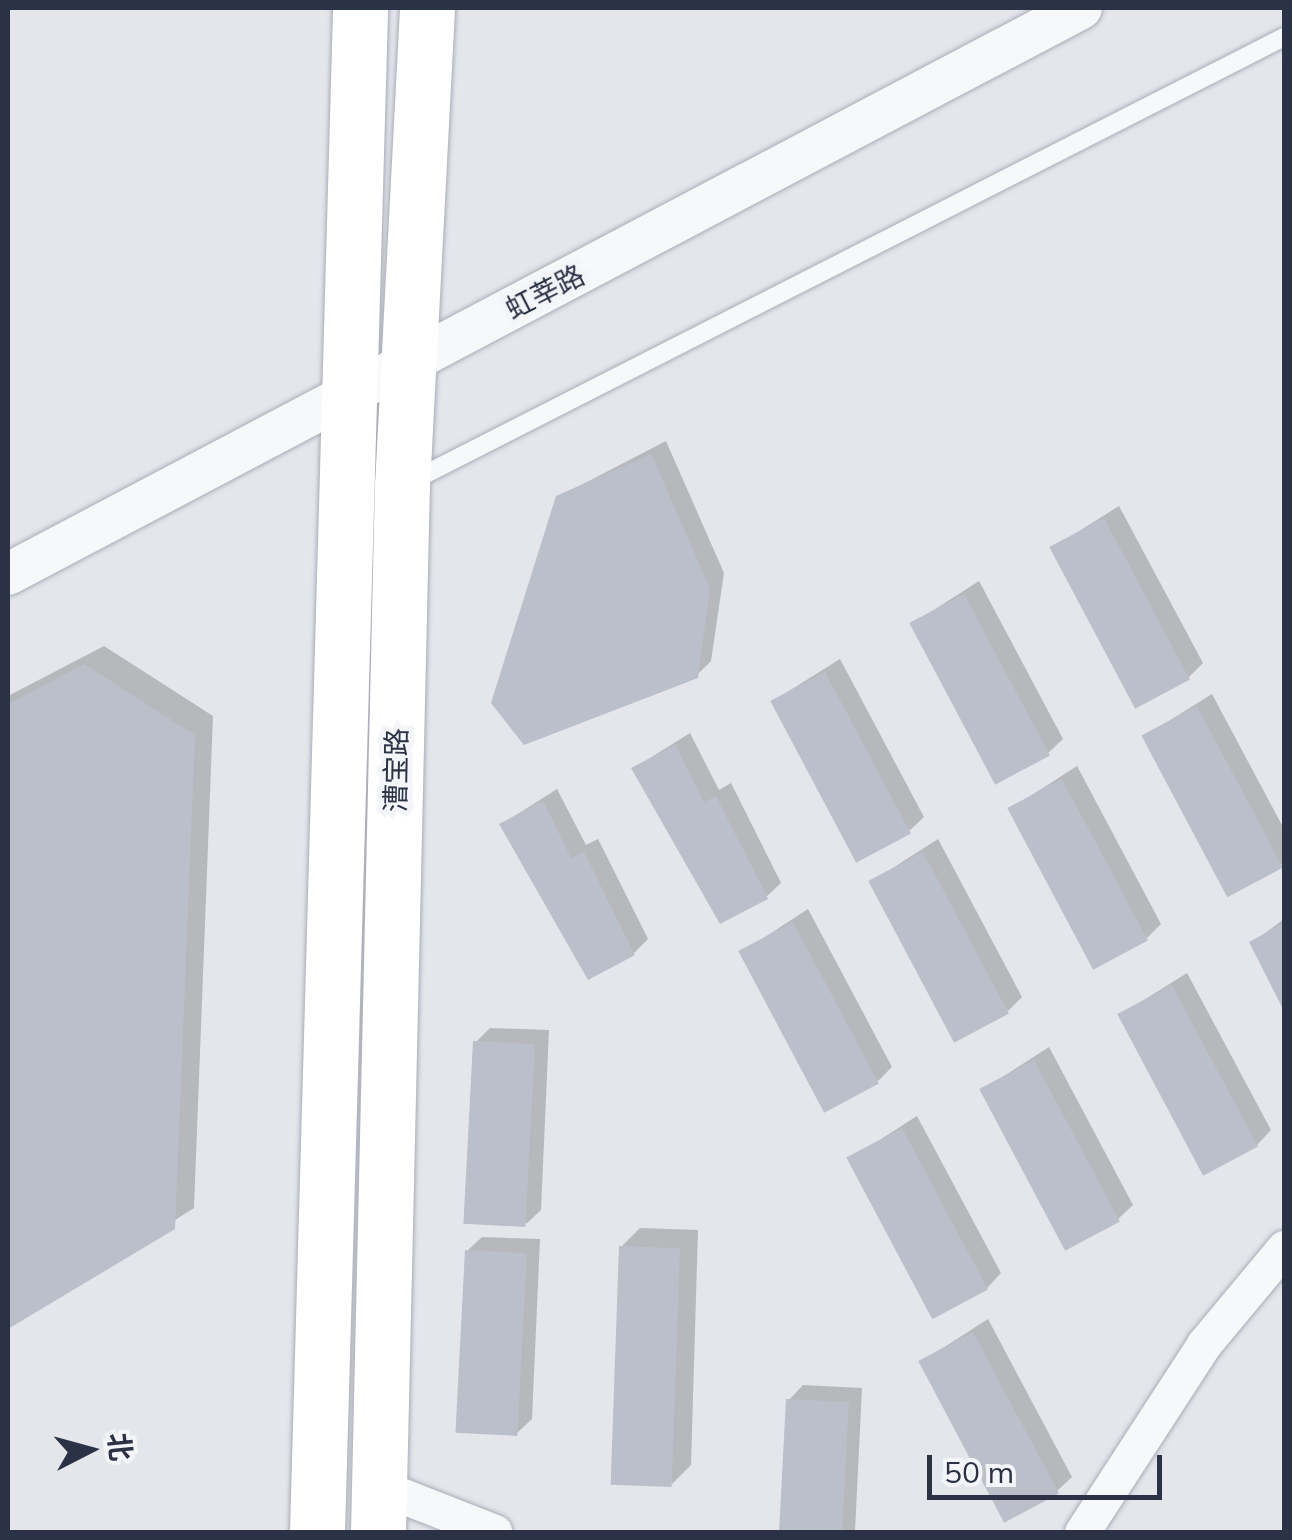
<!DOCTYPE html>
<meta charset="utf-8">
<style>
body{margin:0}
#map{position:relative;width:1292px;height:1540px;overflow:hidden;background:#e4e6ec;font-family:Mulish,"Noto Sans SC",sans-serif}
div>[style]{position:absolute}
.shadow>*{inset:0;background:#0003}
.building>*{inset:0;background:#bbbfca;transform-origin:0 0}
.roads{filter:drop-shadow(0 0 2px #a9acb7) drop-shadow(0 0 2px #a9acb7)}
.service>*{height:18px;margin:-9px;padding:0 9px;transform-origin:9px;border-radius:9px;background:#f7f8fa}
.minor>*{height:35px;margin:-17.5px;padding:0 17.5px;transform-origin:17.5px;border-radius:17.5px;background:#f7f8fa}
.tertiary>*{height:42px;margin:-21px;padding:0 21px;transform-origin:21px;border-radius:21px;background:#f7f8fa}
.primary>*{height:55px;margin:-27.5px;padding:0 27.5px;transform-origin:27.5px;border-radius:27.5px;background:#fff}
span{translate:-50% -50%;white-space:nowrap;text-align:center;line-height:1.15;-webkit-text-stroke:10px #f4f5f9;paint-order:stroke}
.street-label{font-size:28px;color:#2b3245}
.frame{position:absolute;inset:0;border:10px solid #2b3245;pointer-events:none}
.north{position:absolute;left:40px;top:1400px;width:100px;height:100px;-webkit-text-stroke:8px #f4f5f9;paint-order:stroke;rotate:84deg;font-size:28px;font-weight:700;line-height:40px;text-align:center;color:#2b3245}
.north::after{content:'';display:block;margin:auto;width:35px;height:45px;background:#2b3245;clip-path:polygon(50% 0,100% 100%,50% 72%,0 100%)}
.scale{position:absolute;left:927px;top:1455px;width:235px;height:45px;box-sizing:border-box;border:5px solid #2b3245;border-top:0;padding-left:12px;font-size:30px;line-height:35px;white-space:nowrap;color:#2b3245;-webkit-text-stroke:8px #f4f5f9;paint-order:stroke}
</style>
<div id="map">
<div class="shadow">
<i style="clip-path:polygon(666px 441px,724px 573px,711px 661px,696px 676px,558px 497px)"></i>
<i style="clip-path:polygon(1119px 506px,1203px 663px,1188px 678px,1052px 548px)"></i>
<i style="clip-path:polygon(979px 581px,1063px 739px,1048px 753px,912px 624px)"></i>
<i style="clip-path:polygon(104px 646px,213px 716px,194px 1208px,8px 1326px,8px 696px)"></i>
<i style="clip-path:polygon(840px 659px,924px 817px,909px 831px,773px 701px)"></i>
<i style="clip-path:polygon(1212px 694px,1284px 829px,1284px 863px,1230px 894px,1145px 736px)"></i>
<i style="clip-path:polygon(690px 733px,719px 790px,731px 783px,781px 883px,766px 897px,634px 768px)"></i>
<i style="clip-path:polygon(1077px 766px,1161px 924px,1147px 938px,1010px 809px)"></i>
<i style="clip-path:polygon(557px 789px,586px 845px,598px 839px,648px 939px,634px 953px,502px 824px)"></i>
<i style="clip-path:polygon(938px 839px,1022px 997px,1008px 1011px,871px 882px)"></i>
<i style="clip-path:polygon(808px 909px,892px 1067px,878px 1081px,742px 952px)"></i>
<i style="clip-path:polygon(1284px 919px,1284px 1006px,1252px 943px)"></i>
<i style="clip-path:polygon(1187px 973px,1271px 1130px,1257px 1145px,1120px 1015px)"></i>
<i style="clip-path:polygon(490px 1028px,549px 1030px,541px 1210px,526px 1224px,476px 1042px)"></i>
<i style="clip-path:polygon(1049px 1047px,1133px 1205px,1118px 1219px,982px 1090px)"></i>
<i style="clip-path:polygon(917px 1116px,1001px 1273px,987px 1288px,850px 1159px)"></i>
<i style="clip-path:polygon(640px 1228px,698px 1230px,691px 1465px,672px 1484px,621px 1247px)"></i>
<i style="clip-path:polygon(482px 1237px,540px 1239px,532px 1419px,517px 1433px,467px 1251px)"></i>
<i style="clip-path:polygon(988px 1319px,1072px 1477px,1057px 1491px,921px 1362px)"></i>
<i style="clip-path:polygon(803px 1385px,862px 1388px,855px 1532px,783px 1532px,789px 1400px)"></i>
</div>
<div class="building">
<i style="clip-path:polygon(651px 454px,710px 588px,698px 678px,524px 745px,491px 703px,556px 496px)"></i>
<i style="left:1104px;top:518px;width:183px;height:62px;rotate:62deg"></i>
<i style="left:964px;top:594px;width:183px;height:62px;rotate:62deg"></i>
<i style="clip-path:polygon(84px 664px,195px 735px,175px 1229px,8px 1329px,8px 704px)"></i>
<i style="left:825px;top:672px;width:183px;height:62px;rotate:62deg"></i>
<i style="left:1197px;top:706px;width:183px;height:63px;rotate:62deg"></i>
<i style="clip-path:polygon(675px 745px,704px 802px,716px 796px,768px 899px,720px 924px,631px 768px)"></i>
<i style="left:1062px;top:779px;width:183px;height:62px;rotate:62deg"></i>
<i style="clip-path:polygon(543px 801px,571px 858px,584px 852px,635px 955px,588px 980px,499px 824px)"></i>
<i style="left:923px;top:852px;width:183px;height:62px;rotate:62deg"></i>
<i style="left:793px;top:922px;width:183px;height:62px;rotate:62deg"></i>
<i style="clip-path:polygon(1284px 923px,1284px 1011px,1249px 942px)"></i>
<i style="left:1172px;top:985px;width:183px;height:62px;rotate:62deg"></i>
<i style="left:473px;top:1041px;width:62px;height:183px;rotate:3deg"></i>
<i style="left:1034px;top:1060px;width:183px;height:62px;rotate:62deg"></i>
<i style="left:902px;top:1128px;width:183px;height:63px;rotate:62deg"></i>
<i style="left:619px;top:1246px;width:61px;height:239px;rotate:2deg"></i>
<i style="left:465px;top:1250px;width:62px;height:183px;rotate:3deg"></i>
<i style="left:973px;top:1332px;width:183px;height:62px;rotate:62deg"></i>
<i style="left:786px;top:1399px;width:63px;height:133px;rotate:3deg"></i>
</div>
<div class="roads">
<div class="service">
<i style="left:412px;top:481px;width:979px;rotate:-26.98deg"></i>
</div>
<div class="minor">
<i style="left:380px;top:1487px;width:123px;rotate:21.4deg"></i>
<i style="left:1082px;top:1532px;width:224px;rotate:-57deg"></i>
<i style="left:1204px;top:1344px;width:125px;rotate:-50.2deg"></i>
</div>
<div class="tertiary">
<i style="left:8px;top:574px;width:1213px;rotate:-27.81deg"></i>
</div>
<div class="primary">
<i style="left:317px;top:1532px;width:1525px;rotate:-88.38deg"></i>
<i style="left:378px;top:1532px;width:1046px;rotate:-88.69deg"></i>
<i style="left:402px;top:486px;width:479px;rotate:-87deg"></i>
</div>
</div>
<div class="street-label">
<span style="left:545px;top:292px;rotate:-27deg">虹莘路</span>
<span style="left:396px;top:770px;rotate:-89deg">漕宝路</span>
</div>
<div class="frame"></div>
<div class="north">北</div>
<div class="scale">50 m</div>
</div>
